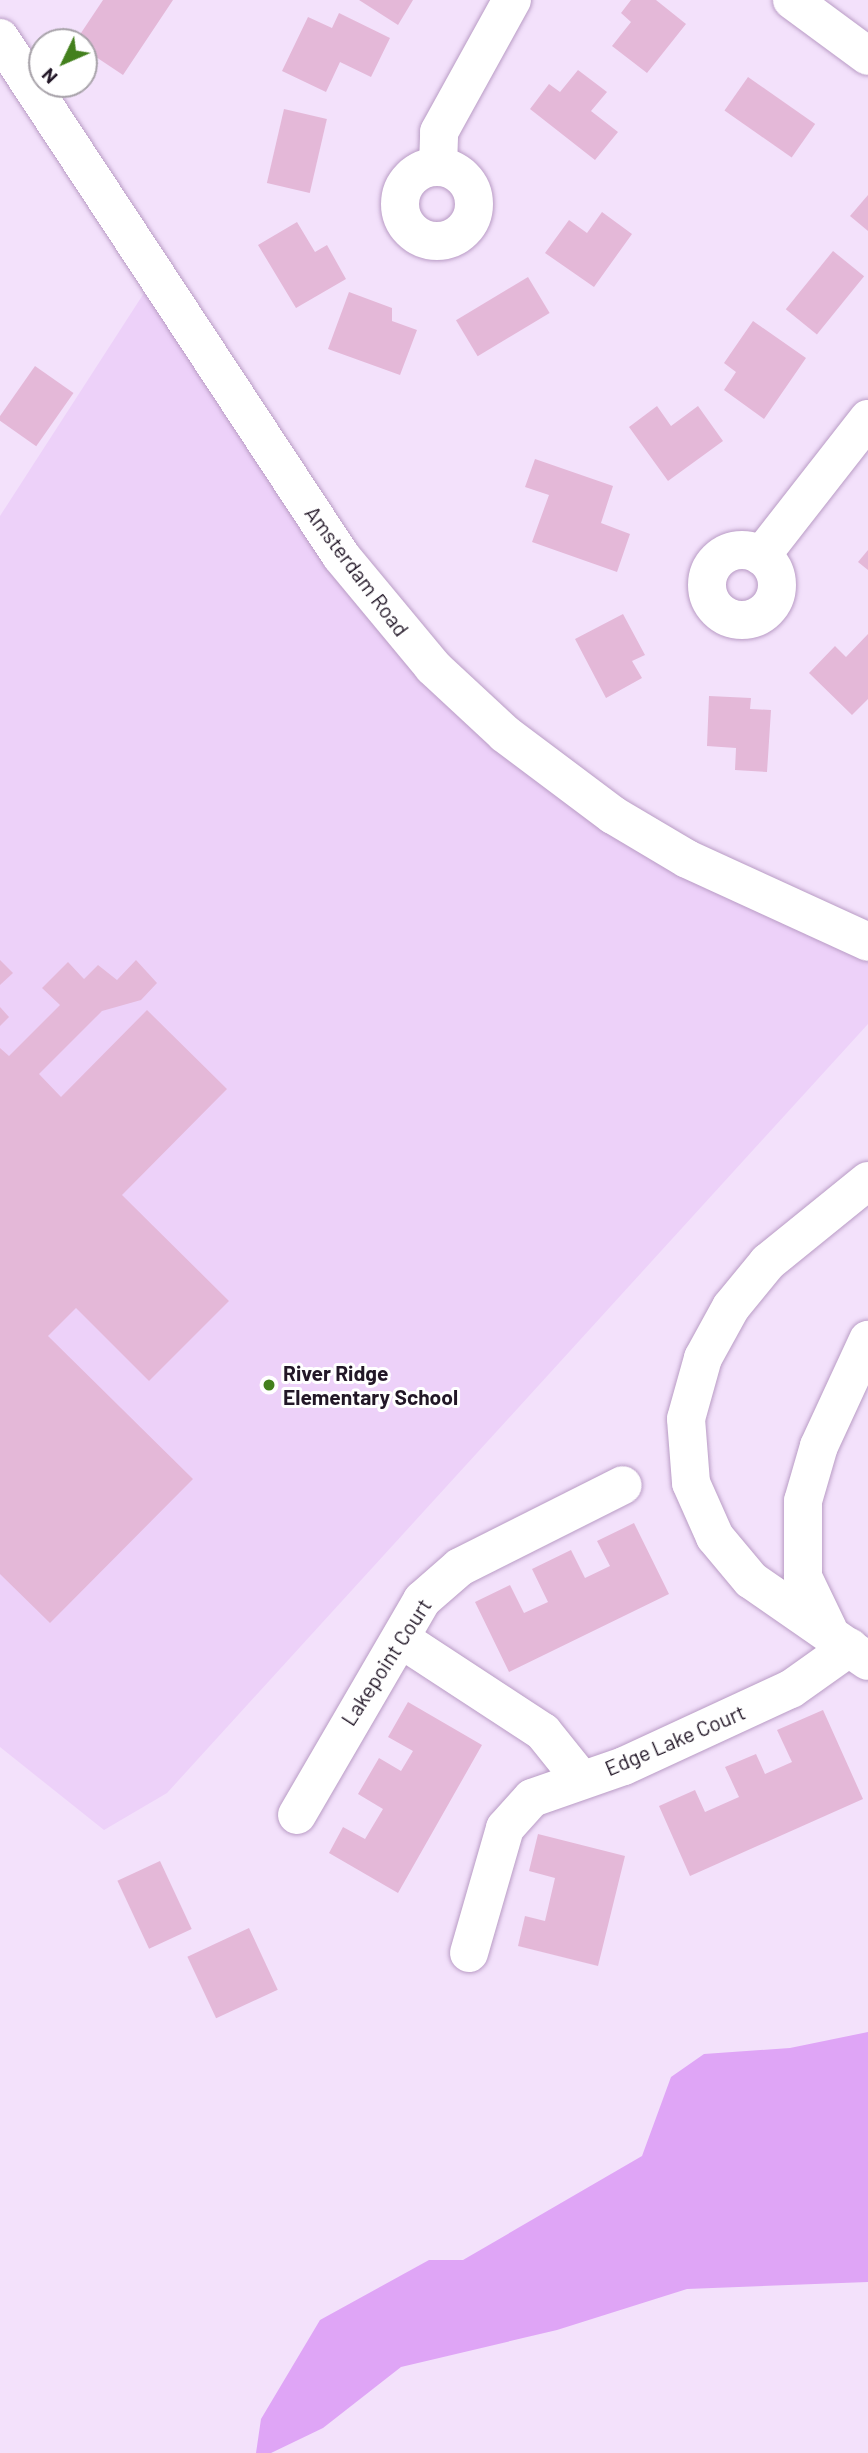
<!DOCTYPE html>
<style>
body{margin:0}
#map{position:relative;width:868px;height:2453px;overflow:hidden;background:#f3e1fb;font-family:Barlow,sans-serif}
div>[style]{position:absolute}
.built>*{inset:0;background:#edd1f9}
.water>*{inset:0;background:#dfa5f6}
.building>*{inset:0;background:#e4b8d8;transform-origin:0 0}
.roads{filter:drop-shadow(0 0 2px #b99cc5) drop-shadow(0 0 2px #b99cc5)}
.minor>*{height:38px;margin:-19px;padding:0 19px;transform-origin:19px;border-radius:19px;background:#fff}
.minor>.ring{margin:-19px;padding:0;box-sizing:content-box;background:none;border:38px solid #fff;border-radius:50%}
.major>*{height:38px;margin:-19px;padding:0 19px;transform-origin:19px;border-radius:19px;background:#fff}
.dots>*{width:19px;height:19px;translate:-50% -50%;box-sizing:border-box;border:4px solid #fff;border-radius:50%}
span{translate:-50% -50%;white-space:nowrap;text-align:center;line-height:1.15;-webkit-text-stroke:6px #fff;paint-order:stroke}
.street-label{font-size:21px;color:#221727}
.poi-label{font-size:21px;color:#221727;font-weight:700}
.left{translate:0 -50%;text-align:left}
.north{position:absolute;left:28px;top:28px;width:70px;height:70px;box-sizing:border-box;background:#fff;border:2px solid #a7a2a9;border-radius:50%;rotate:226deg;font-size:19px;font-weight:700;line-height:28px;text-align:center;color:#221727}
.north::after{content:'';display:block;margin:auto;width:24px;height:32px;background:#43801d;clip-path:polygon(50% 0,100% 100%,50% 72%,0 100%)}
</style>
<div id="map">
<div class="built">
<i style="clip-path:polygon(155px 276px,221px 375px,505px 734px,868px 942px,868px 1024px,167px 1793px,104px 1830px,0 1747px,0 516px)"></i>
</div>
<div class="water">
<i style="clip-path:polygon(868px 2032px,868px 2282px,687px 2289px,557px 2330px,401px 2367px,323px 2428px,271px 2453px,256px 2453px,261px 2419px,320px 2320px,429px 2260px,463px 2260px,642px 2156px,671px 2077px,704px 2054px,790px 2048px)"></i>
</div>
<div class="building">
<i style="clip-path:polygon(103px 0,173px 0,123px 75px,84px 49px,84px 42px,75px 42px)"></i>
<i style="clip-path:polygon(359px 0,413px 0,398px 25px)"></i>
<i style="clip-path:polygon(631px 0,656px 0,686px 24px,647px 73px,612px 46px,631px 22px,621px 13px)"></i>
<i style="clip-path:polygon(339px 13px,390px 38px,371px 77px,340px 62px,326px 92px,282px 71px,308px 17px,332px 28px)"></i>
<i style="clip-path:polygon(578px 70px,607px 92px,591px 111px,618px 132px,595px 160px,530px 109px,549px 84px,560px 92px)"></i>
<i style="left:748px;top:77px;width:82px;height:41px;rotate:35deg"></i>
<i style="left:284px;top:109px;width:44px;height:76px;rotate:13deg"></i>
<i style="clip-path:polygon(868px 195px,868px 231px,850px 216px)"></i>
<i style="clip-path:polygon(602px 212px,632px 234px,594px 287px,545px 253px,569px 220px,587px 233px)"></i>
<i style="clip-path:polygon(297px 222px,315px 252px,327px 245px,346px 279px,296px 308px,258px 245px)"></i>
<i style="left:833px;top:251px;width:40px;height:75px;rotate:39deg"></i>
<i style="left:528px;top:277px;width:42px;height:84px;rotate:59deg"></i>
<i style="clip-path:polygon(349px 292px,392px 308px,392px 321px,417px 330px,400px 375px,328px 349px)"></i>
<i style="clip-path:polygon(753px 321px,806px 358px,764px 419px,724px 390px,736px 372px,724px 363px)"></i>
<i style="left:35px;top:366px;width:47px;height:65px;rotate:35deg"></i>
<i style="clip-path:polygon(657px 406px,671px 426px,698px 406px,723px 441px,668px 481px,629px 427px)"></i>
<i style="clip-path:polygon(535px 459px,613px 486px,601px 523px,630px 534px,617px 572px,532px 542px,549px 495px,525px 487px)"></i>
<i style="clip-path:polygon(868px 550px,868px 570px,858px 562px)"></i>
<i style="clip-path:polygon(623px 614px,645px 655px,632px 661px,642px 678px,606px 698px,575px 639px)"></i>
<i style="clip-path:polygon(868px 634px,868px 699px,852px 715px,809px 673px,835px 646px,846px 657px)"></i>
<i style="clip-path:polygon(709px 696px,751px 698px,750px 709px,771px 710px,767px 772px,735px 770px,736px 748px,707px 746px)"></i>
<i style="clip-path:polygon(0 960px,13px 973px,0 985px)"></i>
<i style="clip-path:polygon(136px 960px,157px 983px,141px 1000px,102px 1011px,39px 1074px,61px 1097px,147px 1010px,227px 1089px,122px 1195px,229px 1301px,149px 1381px,76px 1308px,48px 1336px,193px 1479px,50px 1623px,0 1574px,0 1048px,9px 1056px,60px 1005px,42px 988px,68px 962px,84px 979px,98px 965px,117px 980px)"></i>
<i style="clip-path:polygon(0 1007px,9px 1017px,0 1026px)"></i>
<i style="clip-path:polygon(634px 1523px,669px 1594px,509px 1672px,475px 1602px,510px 1585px,524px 1613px,548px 1602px,532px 1569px,571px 1550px,585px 1578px,610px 1566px,597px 1541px)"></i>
<i style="clip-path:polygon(408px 1702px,482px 1745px,398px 1893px,329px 1853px,343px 1827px,365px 1839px,383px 1809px,358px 1794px,379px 1758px,401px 1771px,413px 1751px,388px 1737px)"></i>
<i style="clip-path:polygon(823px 1710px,863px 1799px,690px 1876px,659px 1806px,695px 1790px,705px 1812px,739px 1797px,725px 1767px,756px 1754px,765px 1774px,792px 1762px,777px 1730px)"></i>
<i style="clip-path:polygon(538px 1834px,625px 1856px,598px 1966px,518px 1946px,525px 1916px,545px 1921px,555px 1878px,529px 1871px)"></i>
<i style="left:160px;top:1861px;width:75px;height:47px;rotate:65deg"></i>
<i style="left:249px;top:1928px;width:68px;height:68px;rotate:65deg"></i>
</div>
<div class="roads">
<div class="minor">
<i style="left:792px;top:0;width:94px;rotate:36.4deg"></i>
<i style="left:438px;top:166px;width:34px;rotate:-88deg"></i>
<i style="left:439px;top:132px;width:151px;rotate:-61.1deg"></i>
<i class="ring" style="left:400px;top:167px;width:36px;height:36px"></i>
<i class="ring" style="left:707px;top:550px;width:32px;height:32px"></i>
<i style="left:761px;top:556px;width:174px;rotate:-52deg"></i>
<i style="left:868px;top:1181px;width:129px;rotate:141deg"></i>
<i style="left:768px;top:1262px;width:58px;rotate:129.4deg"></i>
<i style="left:731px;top:1307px;width:58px;rotate:118.8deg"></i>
<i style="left:703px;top:1358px;width:63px;rotate:105.6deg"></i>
<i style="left:686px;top:1419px;width:64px;rotate:85.5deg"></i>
<i style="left:691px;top:1483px;width:59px;rotate:66deg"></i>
<i style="left:715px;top:1537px;width:56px;rotate:50.1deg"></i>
<i style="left:751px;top:1580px;width:142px;rotate:34.7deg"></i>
<i style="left:828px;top:1629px;width:58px;rotate:-115.7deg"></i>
<i style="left:803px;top:1577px;width:76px;rotate:-90deg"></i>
<i style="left:803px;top:1501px;width:57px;rotate:-73.8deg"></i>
<i style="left:819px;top:1446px;width:117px;rotate:-65.2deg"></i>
<i style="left:401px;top:1639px;width:170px;rotate:33.2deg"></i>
<i style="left:543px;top:1732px;width:59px;rotate:51.2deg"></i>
<i style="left:297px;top:1815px;width:249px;rotate:-59.8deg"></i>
<i style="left:422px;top:1600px;width:50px;rotate:-41deg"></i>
<i style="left:460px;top:1567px;width:182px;rotate:-26.7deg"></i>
<i style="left:469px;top:1953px;width:130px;rotate:-73.9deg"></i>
<i style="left:505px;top:1828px;width:40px;rotate:-48deg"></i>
<i style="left:532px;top:1798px;width:97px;rotate:-19.2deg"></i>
<i style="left:624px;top:1766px;width:184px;rotate:-24.8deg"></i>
<i style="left:791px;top:1689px;width:72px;rotate:-35.4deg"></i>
</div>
<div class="major">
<i style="left:0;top:38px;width:620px;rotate:56.64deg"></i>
<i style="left:341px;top:556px;width:144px;rotate:50.3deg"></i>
<i style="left:433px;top:667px;width:98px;rotate:42.9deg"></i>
<i style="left:505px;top:734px;width:135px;rotate:36.9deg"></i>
<i style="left:613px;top:815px;width:86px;rotate:30.7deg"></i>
<i style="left:687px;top:859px;width:199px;rotate:24.6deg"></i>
</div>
</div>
<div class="dots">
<i style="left:269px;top:1385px;background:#43801d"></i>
</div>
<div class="street-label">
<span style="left:357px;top:571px;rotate:53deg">Amsterdam Road</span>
<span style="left:386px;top:1662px;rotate:-57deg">Lakepoint Court</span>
<span style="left:675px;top:1740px;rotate:-23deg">Edge Lake Court</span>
</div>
<div class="poi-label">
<span class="left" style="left:283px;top:1385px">River Ridge<br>Elementary School</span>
</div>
<div class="north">N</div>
</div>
